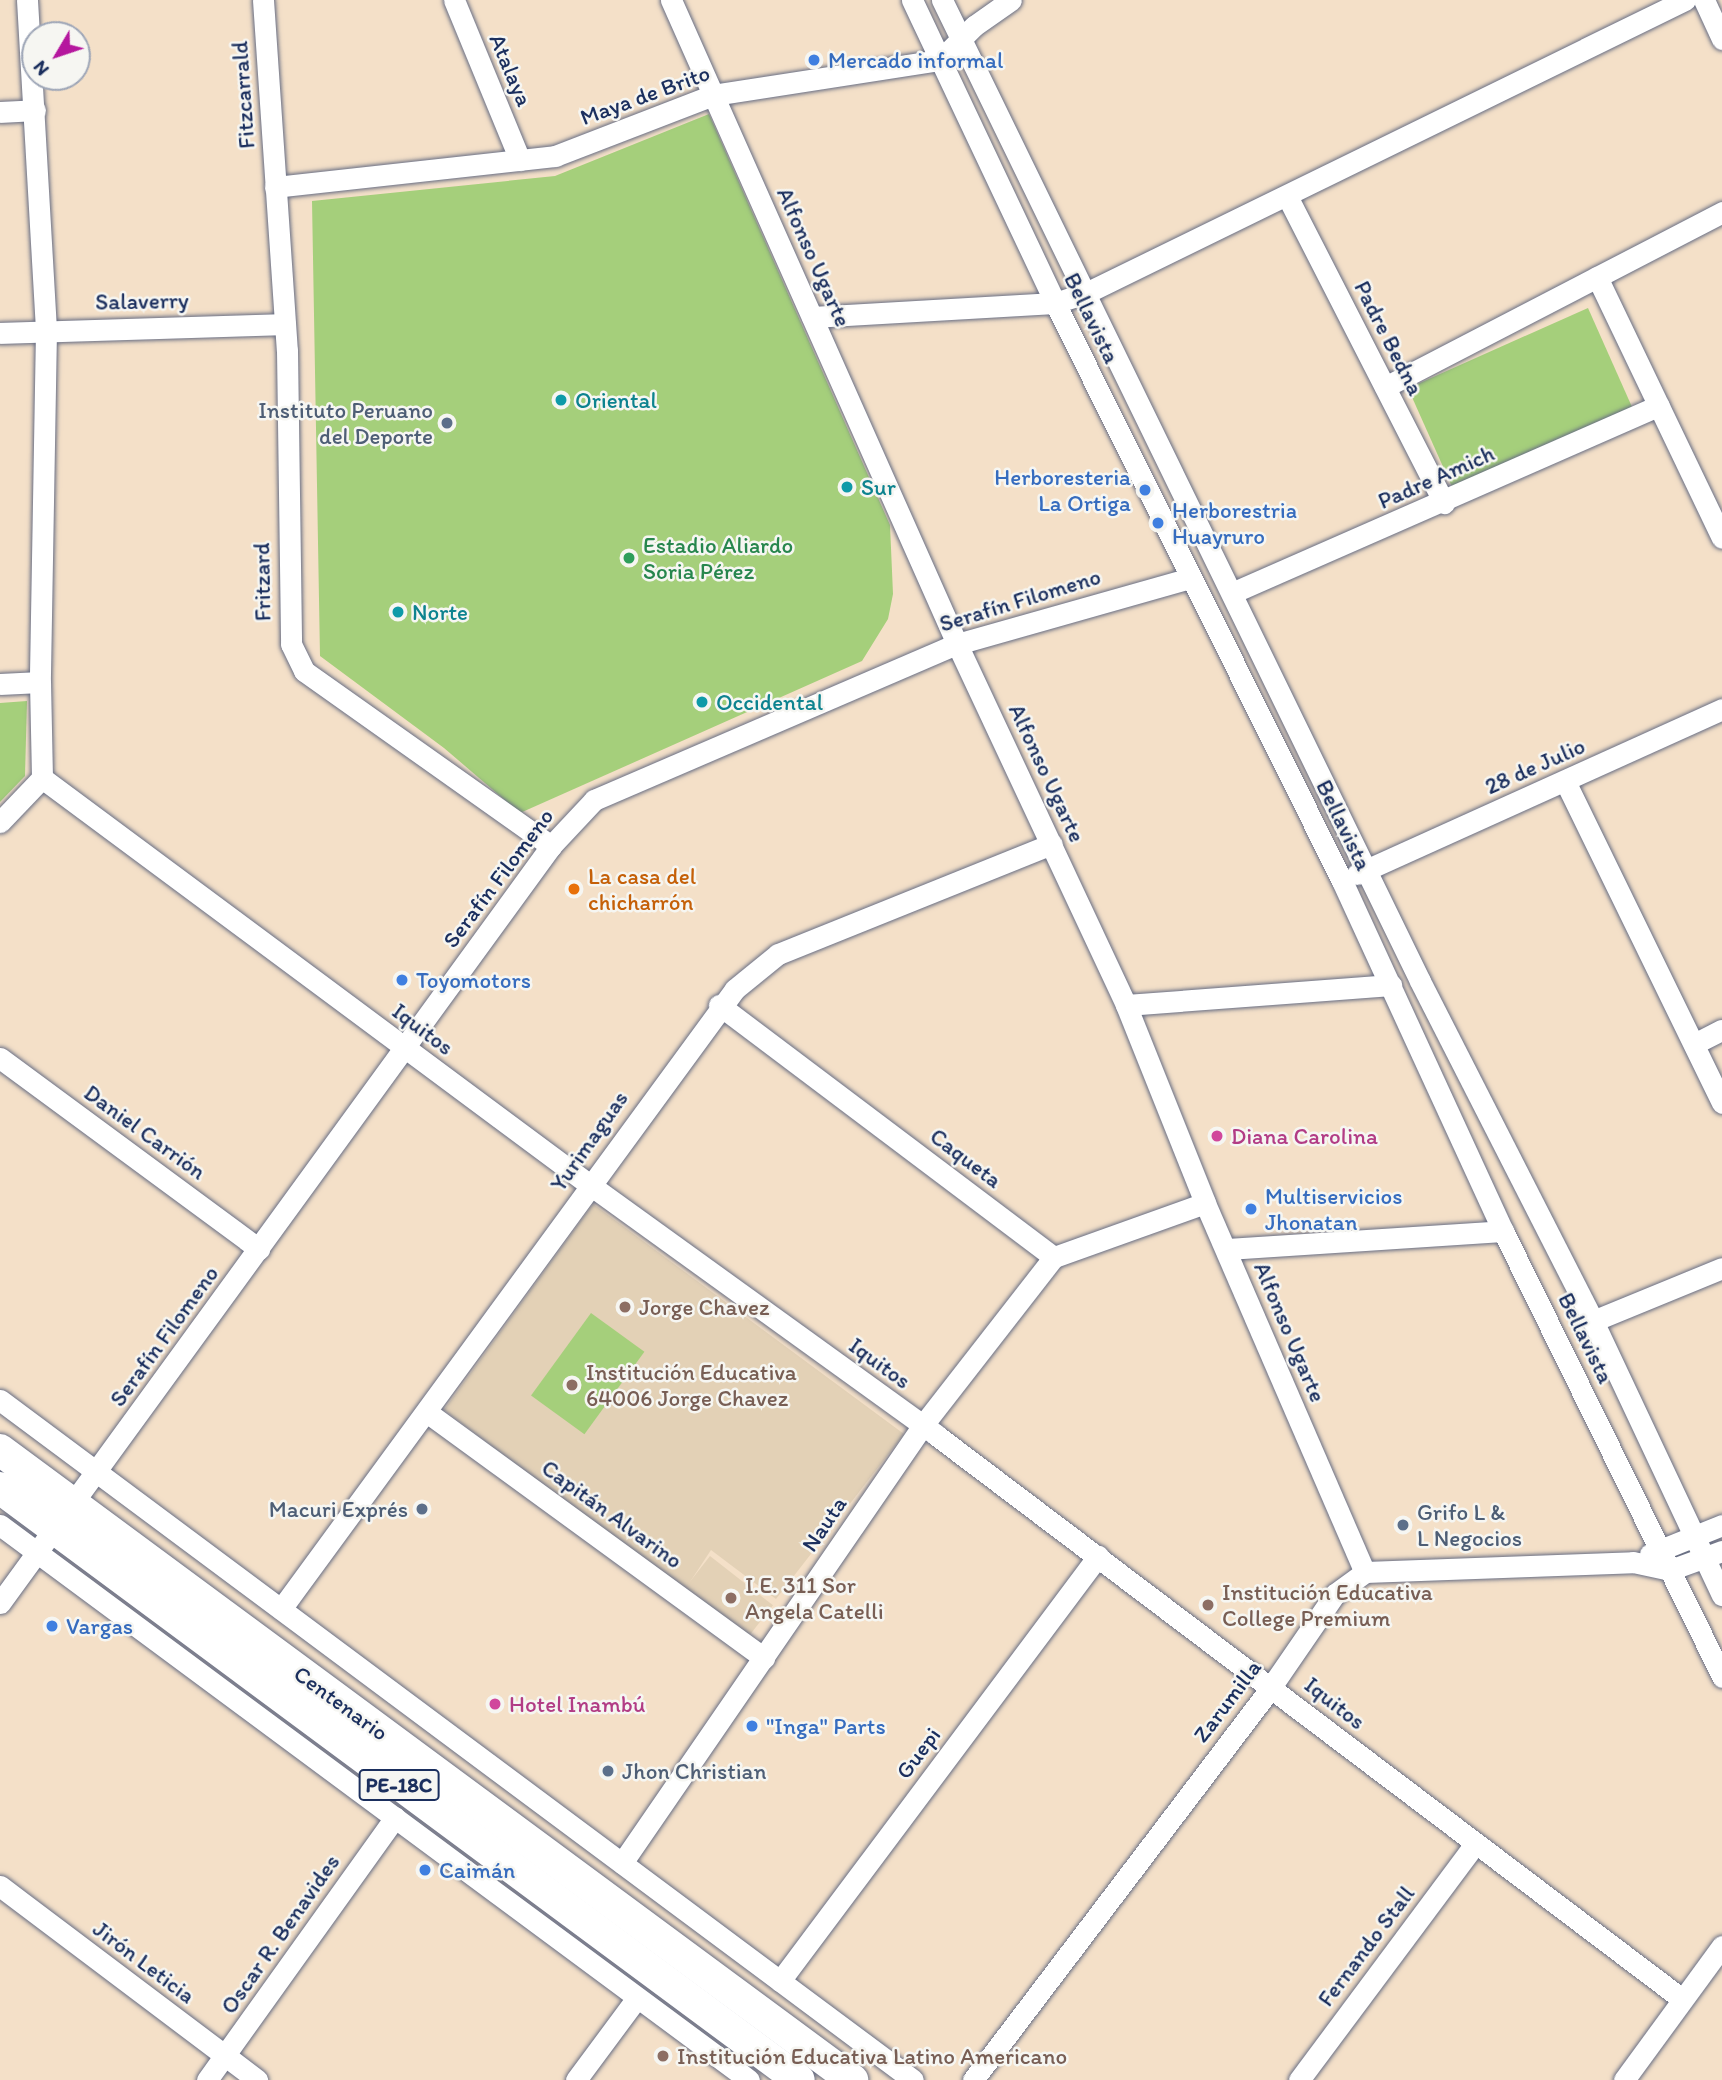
<!DOCTYPE html>
<meta charset="utf-8">
<style>
body{margin:0}
#map{position:relative;width:1722px;height:2080px;overflow:hidden;background:#f4e0c8;font-family:Itim,sans-serif}
div>[style]{position:absolute}
.built>*{inset:0;background:#e3d1b6;transform-origin:0 0}
.green>*{inset:0;background:#a5cf7b;transform-origin:0 0}
.roads{filter:drop-shadow(0 0 2px #676d83) drop-shadow(0 0 2px #676d83)}
.minor>*{height:21px;margin:-10.5px;padding:0 10.5px;transform-origin:10.5px;border-radius:10.5px;background:#fff}
.highway>*{height:32px;margin:-16px;padding:0 16px;transform-origin:16px;border-radius:16px;background:#fff}
.dots>*{width:19px;height:19px;translate:-50% -50%;box-sizing:border-box;border:4px solid #f6f6f2;border-radius:50%}
span{translate:-50% -50%;white-space:nowrap;text-align:center;line-height:1.15;-webkit-text-stroke:5px #f6f6f2;paint-order:stroke}
.shield-label span{padding:2px 5px;background:#f6f6f2;border:2px solid;border-radius:5px;-webkit-text-stroke-width:0}
.shield-label{font-size:21px;color:#1b2f5e;font-weight:700}
.shop-label{font-size:23px;color:#366cbe}
.left{translate:0 -50%;text-align:left}
.right{translate:-100% -50%;text-align:right}
.street-label{font-size:23px;color:#1b2f5e}
.culture-label{font-size:23px;color:#0d838f}
.service-label{font-size:23px;color:#4e5e75}
.leisure-label{font-size:23px;color:#27864d}
.food-label{font-size:23px;color:#c56008}
.hotel-label{font-size:23px;color:#b23c85}
.education-label{font-size:23px;color:#785e54}
.north{position:absolute;left:21px;top:21px;width:70px;height:70px;box-sizing:border-box;background:#f6f6f2;border:2px solid #9ea6b7;border-radius:50%;rotate:231deg;font-size:19px;font-weight:700;line-height:28px;text-align:center;color:#1b2f5e}
.north::after{content:'';display:block;margin:auto;width:24px;height:32px;background:#b5179e;clip-path:polygon(50% 0,100% 100%,50% 72%,0 100%)}
</style>
<div id="map">
<div class="built">
<i style="clip-path:polygon(593px 1204px,904px 1434px,776px 1599px,711px 1550px,684px 1591px,444px 1410px)"></i>
<i style="left:710px;top:1556px;width:80px;height:41px;rotate:38deg"></i>
</div>
<div class="green">
<i style="clip-path:polygon(709px 114px,890px 525px,893px 594px,888px 619px,862px 661px,520px 813px,444px 748px,320px 656px,312px 201px,555px 176px)"></i>
<i style="left:1588px;top:308px;width:114px;height:197px;rotate:66deg"></i>
<i style="clip-path:polygon(27px 701px,25px 776px,0 802px,0 703px)"></i>
<i style="left:591px;top:1313px;width:66px;height:102px;rotate:36deg"></i>
</div>
<div class="roads">
<div class="minor">
<i style="left:27px;top:0;width:331px;rotate:86.7deg"></i>
<i style="left:46px;top:330px;width:352px;rotate:91deg"></i>
<i style="left:40px;top:682px;width:96px;rotate:88.8deg"></i>
<i style="left:263px;top:0;width:351px;rotate:86.1deg"></i>
<i style="left:287px;top:350px;width:294px;rotate:89.2deg"></i>
<i style="left:291px;top:644px;width:30px;rotate:64deg"></i>
<i style="left:304px;top:671px;width:303px;rotate:35.3deg"></i>
<i style="left:454px;top:0;width:173px;rotate:67.6deg"></i>
<i style="left:671px;top:0;width:705px;rotate:66.05deg"></i>
<i style="left:957px;top:644px;width:399px;rotate:64.9deg"></i>
<i style="left:1126px;top:1005px;width:213px;rotate:68.2deg"></i>
<i style="left:1205px;top:1203px;width:402px;rotate:66.6deg"></i>
<i style="left:912px;top:0;width:335px;rotate:64.7deg"></i>
<i style="left:1055px;top:303px;width:645px;rotate:63.59deg"></i>
<i style="left:1342px;top:881px;width:385px;rotate:65.3deg"></i>
<i style="left:1503px;top:1231px;width:497px;rotate:63.8deg"></i>
<i style="left:942px;top:0;width:1091px;rotate:64.02deg"></i>
<i style="left:1420px;top:981px;width:381px;rotate:63deg"></i>
<i style="left:1593px;top:1321px;width:303px;rotate:64.8deg"></i>
<i style="left:1704px;top:0;width:43px;rotate:65.2deg"></i>
<i style="left:0;top:112px;width:35px;rotate:-3deg"></i>
<i style="left:275px;top:187px;width:282px;rotate:-6.3deg"></i>
<i style="left:555px;top:156px;width:169px;rotate:-21.1deg"></i>
<i style="left:713px;top:95px;width:230px;rotate:-8.8deg"></i>
<i style="left:940px;top:60px;width:48px;rotate:-45deg"></i>
<i style="left:974px;top:26px;width:45px;rotate:-35.1deg"></i>
<i style="left:1287px;top:196px;width:345px;rotate:62.9deg"></i>
<i style="left:1597px;top:277px;width:289px;rotate:64.4deg"></i>
<i style="left:812px;top:317px;width:243px;rotate:-3.3deg"></i>
<i style="left:1055px;top:303px;width:33px;rotate:-18deg"></i>
<i style="left:1086px;top:293px;width:667px;rotate:-26.07deg"></i>
<i style="left:0;top:333px;width:285px;rotate:-1.8deg"></i>
<i style="left:1385px;top:387px;width:380px;rotate:-27.4deg"></i>
<i style="left:1232px;top:593px;width:466px;rotate:-23.7deg"></i>
<i style="left:0;top:684px;width:40px;rotate:-2.9deg"></i>
<i style="left:42px;top:778px;width:683px;rotate:36.6deg"></i>
<i style="left:590px;top:1185px;width:427px;rotate:35.8deg"></i>
<i style="left:936px;top:1435px;width:935px;rotate:37.09deg"></i>
<i style="left:1565px;top:781px;width:358px;rotate:64deg"></i>
<i style="left:0;top:822px;width:61px;rotate:-46.3deg"></i>
<i style="left:1357px;top:874px;width:401px;rotate:-24.3deg"></i>
<i style="left:719px;top:1005px;width:419px;rotate:37deg"></i>
<i style="left:1054px;top:1257px;width:160px;rotate:-19.7deg"></i>
<i style="left:1126px;top:1005px;width:266px;rotate:-4.3deg"></i>
<i style="left:1694px;top:1044px;width:31px;rotate:-27deg"></i>
<i style="left:0;top:1058px;width:322px;rotate:36.4deg"></i>
<i style="left:1226px;top:1249px;width:278px;rotate:-3.7deg"></i>
<i style="left:1593px;top:1321px;width:139px;rotate:-22.3deg"></i>
<i style="left:0;top:1400px;width:1138px;rotate:36.68deg"></i>
<i style="left:428px;top:1413px;width:416px;rotate:36.1deg"></i>
<i style="left:0;top:1525px;width:932px;rotate:36.54deg"></i>
<i style="left:1650px;top:1554px;width:78px;rotate:-21.9deg"></i>
<i style="left:0;top:1603px;width:936px;rotate:-53.95deg"></i>
<i style="left:551px;top:846px;width:63px;rotate:-46.9deg"></i>
<i style="left:594px;top:800px;width:395px;rotate:-23.3deg"></i>
<i style="left:957px;top:644px;width:242px;rotate:-15.8deg"></i>
<i style="left:281px;top:1609px;width:768px;rotate:-53.79deg"></i>
<i style="left:735px;top:989px;width:55px;rotate:-39.1deg"></i>
<i style="left:778px;top:954px;width:295px;rotate:-21.9deg"></i>
<i style="left:622px;top:1863px;width:531px;rotate:-55.5deg"></i>
<i style="left:923px;top:1425px;width:213px;rotate:-52.1deg"></i>
<i style="left:0;top:1886px;width:322px;rotate:37deg"></i>
<i style="left:780px;top:1981px;width:531px;rotate:-53.19deg"></i>
<i style="left:207px;top:2080px;width:323px;rotate:-54.4deg"></i>
<i style="left:576px;top:2080px;width:102px;rotate:-53.4deg"></i>
<i style="left:973px;top:2080px;width:493px;rotate:-52.8deg"></i>
<i style="left:1271px;top:1687px;width:113px;rotate:-55.5deg"></i>
<i style="left:1335px;top:1594px;width:37px;rotate:-36deg"></i>
<i style="left:1365px;top:1572px;width:268px;rotate:-2.1deg"></i>
<i style="left:1633px;top:1562px;width:38px;rotate:12deg"></i>
<i style="left:1670px;top:1570px;width:55px;rotate:-20.1deg"></i>
<i style="left:1299px;top:2080px;width:294px;rotate:-53.3deg"></i>
<i style="left:1624px;top:2080px;width:166px;rotate:-53.8deg"></i>
</div>
<div class="highway">
<i style="left:0;top:1450px;width:1060px;rotate:36.48deg"></i>
<i style="left:0;top:1488px;width:994px;rotate:36.54deg"></i>
</div>
</div>
<div class="dots">
<i style="left:814px;top:60px;background:#3f7fe0"></i>
<i style="left:561px;top:400px;background:#0f9aa8"></i>
<i style="left:447px;top:423px;background:#5c6f8a"></i>
<i style="left:847px;top:487px;background:#0f9aa8"></i>
<i style="left:1145px;top:490px;background:#3f7fe0"></i>
<i style="left:1158px;top:523px;background:#3f7fe0"></i>
<i style="left:629px;top:558px;background:#2e9e5b"></i>
<i style="left:398px;top:612px;background:#0f9aa8"></i>
<i style="left:702px;top:702px;background:#0f9aa8"></i>
<i style="left:574px;top:889px;background:#e8710a"></i>
<i style="left:402px;top:980px;background:#3f7fe0"></i>
<i style="left:1217px;top:1136px;background:#d1479c"></i>
<i style="left:1251px;top:1209px;background:#3f7fe0"></i>
<i style="left:625px;top:1307px;background:#8d6e63"></i>
<i style="left:572px;top:1385px;background:#8d6e63"></i>
<i style="left:422px;top:1509px;background:#5c6f8a"></i>
<i style="left:1403px;top:1525px;background:#5c6f8a"></i>
<i style="left:731px;top:1598px;background:#8d6e63"></i>
<i style="left:1208px;top:1605px;background:#8d6e63"></i>
<i style="left:52px;top:1626px;background:#3f7fe0"></i>
<i style="left:495px;top:1704px;background:#d1479c"></i>
<i style="left:752px;top:1726px;background:#3f7fe0"></i>
<i style="left:608px;top:1771px;background:#5c6f8a"></i>
<i style="left:425px;top:1870px;background:#3f7fe0"></i>
<i style="left:663px;top:2056px;background:#8d6e63"></i>
</div>
<div class="shield-label">
<span style="left:399px;top:1785px">PE-18C</span>
</div>
<div class="shop-label">
<span class="left" style="left:828px;top:60px">Mercado informal</span>
<span class="right" style="left:1131px;top:490px">Herboresteria<br>La Ortiga</span>
<span class="left" style="left:1172px;top:523px">Herborestria<br>Huayruro</span>
<span class="left" style="left:416px;top:980px">Toyomotors</span>
<span class="left" style="left:1265px;top:1209px">Multiservicios<br>Jhonatan</span>
<span class="left" style="left:66px;top:1626px">Vargas</span>
<span class="left" style="left:766px;top:1726px">"Inga" Parts</span>
<span class="left" style="left:439px;top:1870px">Caimán</span>
</div>
<div class="street-label">
<span style="left:511px;top:70px;rotate:67deg">Atalaya</span>
<span style="left:243px;top:95px;rotate:-94deg">Fitzcarrald</span>
<span style="left:645px;top:95px;rotate:-20deg">Maya de Brito</span>
<span style="left:814px;top:257px;rotate:66deg">Alfonso Ugarte</span>
<span style="left:142px;top:301px;rotate:-1deg">Salaverry</span>
<span style="left:1092px;top:318px;rotate:64deg">Bellavista</span>
<span style="left:1389px;top:338px;rotate:63deg">Padre Bedna</span>
<span style="left:1436px;top:477px;rotate:-24deg">Padre Amich</span>
<span style="left:262px;top:582px;rotate:-91deg">Fritzard</span>
<span style="left:1020px;top:600px;rotate:-17deg">Serafín Filomeno</span>
<span style="left:1535px;top:766px;rotate:-24deg">28 de Julio</span>
<span style="left:1047px;top:773px;rotate:65deg">Alfonso Ugarte</span>
<span style="left:1344px;top:825px;rotate:64deg">Bellavista</span>
<span style="left:498px;top:878px;rotate:-53deg">Serafín Filomeno</span>
<span style="left:423px;top:1029px;rotate:37deg">Iquitos</span>
<span style="left:145px;top:1132px;rotate:36deg">Daniel Carrión</span>
<span style="left:589px;top:1141px;rotate:-55deg">Yurimaguas</span>
<span style="left:966px;top:1158px;rotate:37deg">Caqueta</span>
<span style="left:1290px;top:1332px;rotate:67deg">Alfonso Ugarte</span>
<span style="left:164px;top:1336px;rotate:-54deg">Serafín Filomeno</span>
<span style="left:1586px;top:1338px;rotate:64deg">Bellavista</span>
<span style="left:880px;top:1363px;rotate:36deg">Iquitos</span>
<span style="left:612px;top:1514px;rotate:36deg">Capitán Alvarino</span>
<span style="left:824px;top:1524px;rotate:-56deg">Nauta</span>
<span style="left:1227px;top:1701px;rotate:-53deg">Zarumilla</span>
<span style="left:341px;top:1703px;rotate:36deg">Centenario</span>
<span style="left:1335px;top:1703px;rotate:38deg">Iquitos</span>
<span style="left:918px;top:1753px;rotate:-53deg">Guepi</span>
<span style="left:280px;top:1934px;rotate:-55deg">Oscar R. Benavides</span>
<span style="left:1366px;top:1946px;rotate:-53deg">Fernando Stall</span>
<span style="left:144px;top:1962px;rotate:37deg">Jirón Leticia</span>
</div>
<div class="culture-label">
<span class="left" style="left:575px;top:400px">Oriental</span>
<span class="left" style="left:861px;top:487px">Sur</span>
<span class="left" style="left:412px;top:612px">Norte</span>
<span class="left" style="left:716px;top:702px">Occidental</span>
</div>
<div class="service-label">
<span class="right" style="left:433px;top:423px">Instituto Peruano<br>del Deporte</span>
<span class="right" style="left:408px;top:1509px">Macuri Exprés</span>
<span class="left" style="left:1417px;top:1525px">Grifo L &amp;<br>L Negocios</span>
<span class="left" style="left:622px;top:1771px">Jhon Christian</span>
</div>
<div class="leisure-label">
<span class="left" style="left:643px;top:558px">Estadio Aliardo<br>Soria Pérez</span>
</div>
<div class="food-label">
<span class="left" style="left:588px;top:889px">La casa del<br>chicharrón</span>
</div>
<div class="hotel-label">
<span class="left" style="left:1231px;top:1136px">Diana Carolina</span>
<span class="left" style="left:509px;top:1704px">Hotel Inambú</span>
</div>
<div class="education-label">
<span class="left" style="left:639px;top:1307px">Jorge Chavez</span>
<span class="left" style="left:586px;top:1385px">Institución Educativa<br>64006 Jorge Chavez</span>
<span class="left" style="left:745px;top:1598px">I.E. 311 Sor<br>Angela Catelli</span>
<span class="left" style="left:1222px;top:1605px">Institución Educativa<br>College Premium</span>
<span class="left" style="left:677px;top:2056px">Institución Educativa Latino Americano</span>
</div>
<div class="north">N</div>
</div>
